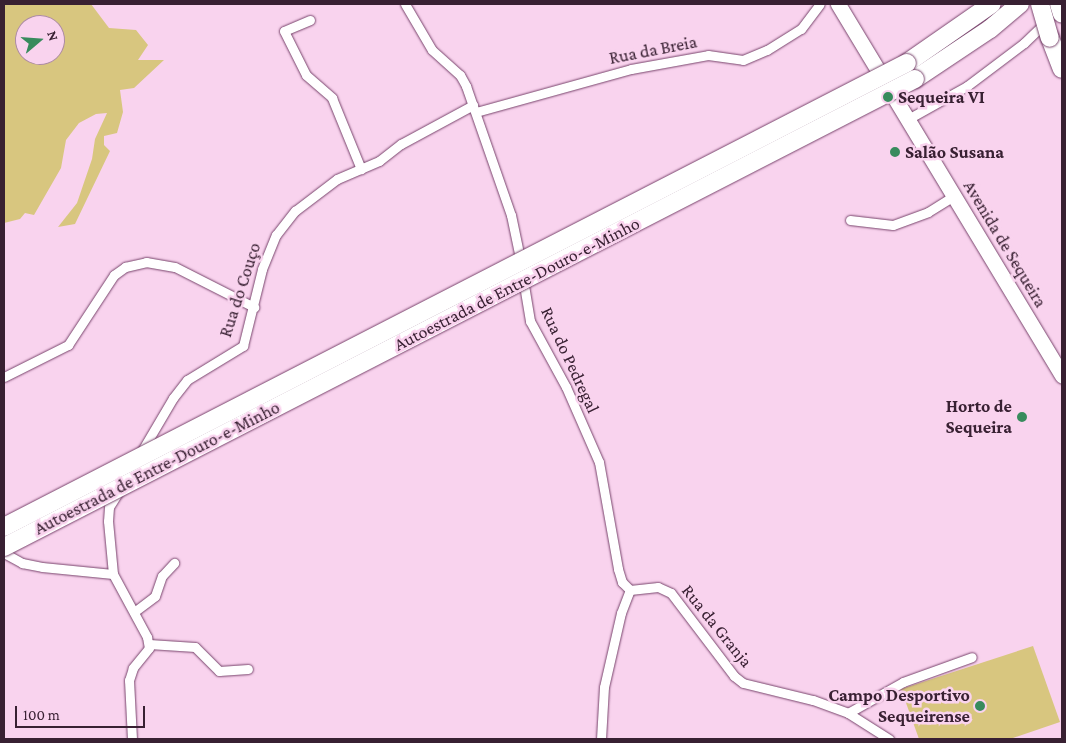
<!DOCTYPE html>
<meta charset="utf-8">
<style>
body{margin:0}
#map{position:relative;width:1066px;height:743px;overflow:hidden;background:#f9d3ee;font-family:"Crimson Pro",serif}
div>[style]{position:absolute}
.green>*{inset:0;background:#d8c67f}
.roads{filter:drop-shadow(0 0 1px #78446c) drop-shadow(0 0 1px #78446c)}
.street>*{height:9px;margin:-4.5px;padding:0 4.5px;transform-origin:4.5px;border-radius:4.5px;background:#fff}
.primary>*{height:15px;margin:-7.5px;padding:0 7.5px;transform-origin:7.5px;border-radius:7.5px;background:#fff}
.highway>*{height:18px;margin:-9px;padding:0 9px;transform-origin:9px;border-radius:9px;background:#fff}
.bridges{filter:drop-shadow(0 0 1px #78446c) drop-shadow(0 0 1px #78446c)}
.highway-bridge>*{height:18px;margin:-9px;padding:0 9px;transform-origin:9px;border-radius:9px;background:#fff}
.dots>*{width:14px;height:14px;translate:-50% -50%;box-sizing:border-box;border:2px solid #f9d3ee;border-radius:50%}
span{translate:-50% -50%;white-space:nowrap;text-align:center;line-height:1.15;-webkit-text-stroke:5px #f9d3ee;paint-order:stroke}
.street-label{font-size:18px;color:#382032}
.poi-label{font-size:18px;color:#382032;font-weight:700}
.left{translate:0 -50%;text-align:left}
.right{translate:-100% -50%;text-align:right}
.frame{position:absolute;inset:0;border:5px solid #382032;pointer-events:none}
.north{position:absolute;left:15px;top:15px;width:50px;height:50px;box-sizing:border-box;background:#f9d3ee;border:1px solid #ac8ba3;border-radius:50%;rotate:72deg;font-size:14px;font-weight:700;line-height:20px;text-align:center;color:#382032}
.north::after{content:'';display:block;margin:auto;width:18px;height:22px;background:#388b5d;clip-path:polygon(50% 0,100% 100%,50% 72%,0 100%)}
.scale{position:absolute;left:15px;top:706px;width:130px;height:22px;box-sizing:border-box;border:2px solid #382032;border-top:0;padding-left:6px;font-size:15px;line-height:18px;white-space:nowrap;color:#382032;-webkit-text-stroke:4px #f9d3ee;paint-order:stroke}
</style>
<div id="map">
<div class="green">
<i style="clip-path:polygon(evenodd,4px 4px,91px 4px,109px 28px,136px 30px,148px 45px,138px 60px,164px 60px,134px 88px,120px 90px,123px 112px,117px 133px,104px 136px,104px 145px,110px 151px,75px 224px,58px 227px,77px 203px,92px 159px,95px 139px,107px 113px,96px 114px,79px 123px,66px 140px,61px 168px,34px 215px,25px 213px,20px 219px,4px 223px,4px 4px,25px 25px,55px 25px,55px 55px,25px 55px,25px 25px)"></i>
<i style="clip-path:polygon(1033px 646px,1060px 722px,1010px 739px,919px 739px,901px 689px)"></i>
</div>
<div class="roads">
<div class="street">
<i style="left:405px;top:4px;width:53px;rotate:59.6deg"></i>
<i style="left:432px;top:50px;width:38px;rotate:42deg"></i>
<i style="left:460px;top:75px;width:13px;rotate:61deg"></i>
<i style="left:466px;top:86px;width:137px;rotate:70.8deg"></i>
<i style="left:511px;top:215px;width:49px;rotate:78.2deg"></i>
<i style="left:310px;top:20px;width:28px;rotate:157deg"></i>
<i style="left:284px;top:31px;width:49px;rotate:63.4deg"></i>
<i style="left:306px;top:75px;width:35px;rotate:41deg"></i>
<i style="left:332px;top:98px;width:77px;rotate:67.8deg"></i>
<i style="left:476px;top:112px;width:161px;rotate:-15.5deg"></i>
<i style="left:631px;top:69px;width:78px;rotate:-10.3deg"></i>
<i style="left:708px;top:55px;width:35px;rotate:8deg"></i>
<i style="left:743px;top:60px;width:26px;rotate:-23deg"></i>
<i style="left:767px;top:50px;width:40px;rotate:-32deg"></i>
<i style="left:801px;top:29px;width:31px;rotate:-53deg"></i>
<i style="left:908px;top:119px;width:68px;rotate:-29.2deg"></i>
<i style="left:967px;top:86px;width:71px;rotate:-37deg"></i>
<i style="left:1024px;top:43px;width:30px;rotate:-44deg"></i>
<i style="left:850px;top:220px;width:43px;rotate:6.6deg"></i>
<i style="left:893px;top:225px;width:37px;rotate:-20deg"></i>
<i style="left:928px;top:212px;width:31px;rotate:-32deg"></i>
<i style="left:523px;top:279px;width:43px;rotate:80.5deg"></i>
<i style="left:530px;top:321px;width:75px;rotate:61.4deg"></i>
<i style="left:566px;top:387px;width:82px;rotate:66.3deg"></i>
<i style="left:599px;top:462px;width:109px;rotate:79.9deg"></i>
<i style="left:618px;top:569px;width:14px;rotate:73deg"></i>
<i style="left:622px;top:582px;width:11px;rotate:45deg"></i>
<i style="left:4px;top:377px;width:72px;rotate:-26.6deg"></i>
<i style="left:68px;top:345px;width:84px;rotate:-56.7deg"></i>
<i style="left:114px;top:275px;width:14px;rotate:-36deg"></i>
<i style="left:125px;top:267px;width:22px;rotate:-13deg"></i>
<i style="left:146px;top:262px;width:29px;rotate:10deg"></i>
<i style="left:175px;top:267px;width:89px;rotate:26.9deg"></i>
<i style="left:140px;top:454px;width:65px;rotate:-59.5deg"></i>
<i style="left:173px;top:398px;width:23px;rotate:-52deg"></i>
<i style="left:187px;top:380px;width:66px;rotate:-31.3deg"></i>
<i style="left:243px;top:346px;width:79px;rotate:-76.1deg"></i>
<i style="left:262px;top:269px;width:37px;rotate:-68deg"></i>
<i style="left:276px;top:235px;width:31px;rotate:-52deg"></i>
<i style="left:295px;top:211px;width:53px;rotate:-37.3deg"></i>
<i style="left:337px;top:179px;width:46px;rotate:-23.2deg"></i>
<i style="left:379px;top:161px;width:28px;rotate:-38deg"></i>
<i style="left:401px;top:144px;width:82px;rotate:-28.4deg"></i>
<i style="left:119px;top:491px;width:19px;rotate:122deg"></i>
<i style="left:109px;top:507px;width:14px;rotate:94deg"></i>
<i style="left:108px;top:521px;width:53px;rotate:84.6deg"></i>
<i style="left:113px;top:574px;width:72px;rotate:61.6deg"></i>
<i style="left:147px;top:637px;width:11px;rotate:80deg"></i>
<i style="left:149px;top:648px;width:26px;rotate:129deg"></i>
<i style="left:133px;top:668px;width:13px;rotate:108deg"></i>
<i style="left:129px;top:680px;width:59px;rotate:87.1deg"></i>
<i style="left:4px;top:553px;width:21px;rotate:29deg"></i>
<i style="left:22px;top:563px;width:20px;rotate:11deg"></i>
<i style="left:42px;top:567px;width:71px;rotate:5.6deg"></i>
<i style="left:630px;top:590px;width:28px;rotate:-6deg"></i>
<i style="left:658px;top:587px;width:14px;rotate:25deg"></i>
<i style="left:671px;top:593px;width:104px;rotate:52.8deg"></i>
<i style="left:734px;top:676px;width:11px;rotate:38deg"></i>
<i style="left:743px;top:683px;width:72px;rotate:13.7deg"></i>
<i style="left:813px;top:700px;width:37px;rotate:20deg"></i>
<i style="left:848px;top:713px;width:49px;rotate:32.4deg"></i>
<i style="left:134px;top:612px;width:26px;rotate:-37deg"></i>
<i style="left:155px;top:596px;width:21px;rotate:-71deg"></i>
<i style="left:162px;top:576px;width:18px;rotate:-47deg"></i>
<i style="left:149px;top:644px;width:46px;rotate:3.7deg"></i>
<i style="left:195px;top:647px;width:34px;rotate:45deg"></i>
<i style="left:219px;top:671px;width:29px;rotate:-4deg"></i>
<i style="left:848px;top:713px;width:63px;rotate:-29.4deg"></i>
<i style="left:903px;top:682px;width:73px;rotate:-19.9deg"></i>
<i style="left:601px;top:739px;width:52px;rotate:-86.7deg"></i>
<i style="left:604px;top:687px;width:76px;rotate:-77.1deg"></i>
<i style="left:621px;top:613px;width:25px;rotate:-69deg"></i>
</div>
<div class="primary">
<i style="left:838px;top:4px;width:434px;rotate:58.9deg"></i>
</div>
<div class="highway">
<i style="left:1050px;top:38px;width:33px;rotate:69deg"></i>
<i style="left:907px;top:63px;width:103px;rotate:-34.8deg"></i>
<i style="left:915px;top:79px;width:90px;rotate:-33.7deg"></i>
<i style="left:990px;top:29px;width:39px;rotate:-40deg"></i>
</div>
</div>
<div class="bridges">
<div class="highway-bridge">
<i style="left:1040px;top:4px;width:35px;rotate:74deg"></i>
<i style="left:1059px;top:4px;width:10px;rotate:73deg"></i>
<i style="left:4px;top:527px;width:1015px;rotate:-27.2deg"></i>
<i style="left:4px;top:547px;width:1024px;rotate:-27.19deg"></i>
</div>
</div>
<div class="dots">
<i style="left:888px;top:97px;background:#388b5d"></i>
<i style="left:895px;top:152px;background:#388b5d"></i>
<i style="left:1022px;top:417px;background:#388b5d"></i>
<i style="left:980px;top:706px;background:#388b5d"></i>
</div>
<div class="street-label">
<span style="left:653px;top:50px;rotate:-11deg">Rua da Breia</span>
<span style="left:1005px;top:244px;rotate:59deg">Avenida de Sequeira</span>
<span style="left:517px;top:284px;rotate:-27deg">Autoestrada de Entre-Douro-e-Minho</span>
<span style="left:240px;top:290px;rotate:-72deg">Rua do Couço</span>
<span style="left:570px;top:360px;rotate:65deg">Rua do Pedregal</span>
<span style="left:157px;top:468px;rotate:-27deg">Autoestrada de Entre-Douro-e-Minho</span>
<span style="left:717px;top:626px;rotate:51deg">Rua da Granja</span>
</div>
<div class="poi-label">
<span class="left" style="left:898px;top:97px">Sequeira VI</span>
<span class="left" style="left:905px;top:152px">Salão Susana</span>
<span class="right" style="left:1012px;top:417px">Horto de<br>Sequeira</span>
<span class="right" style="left:970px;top:706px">Campo Desportivo<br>Sequeirense</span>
</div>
<div class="frame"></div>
<div class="north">N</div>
<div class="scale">100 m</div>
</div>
